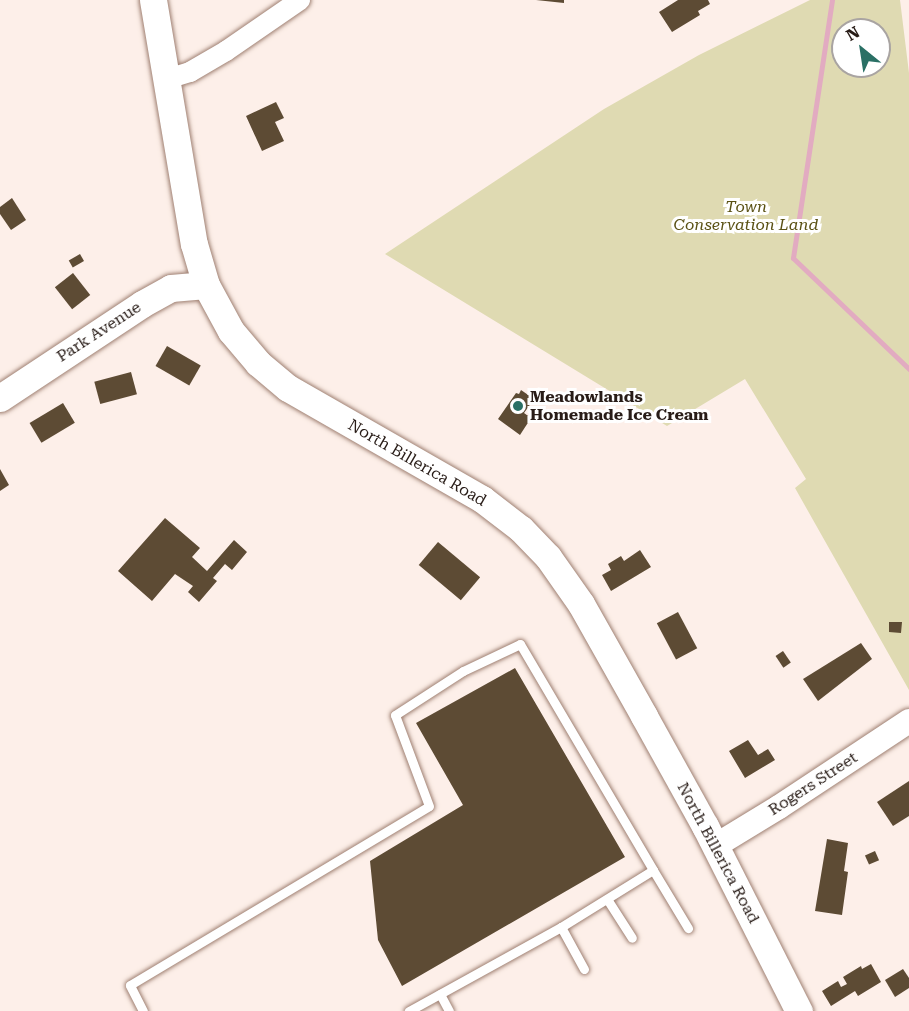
<!DOCTYPE html>
<style>
body{margin:0}
#map{position:relative;width:909px;height:1011px;overflow:hidden;background:#fdefe9;font-family:"Roboto Serif",serif}
div>[style]{position:absolute}
.green>*{inset:0;background:#dfdab2}
.stream>*{height:5px;margin:-2.5px;padding:0 2.5px;transform-origin:2.5px;border-radius:2.5px;background:#e2abc1}
.building>*{inset:0;background:#5d4b34;transform-origin:0 0}
.roads{filter:drop-shadow(0 0 2px #9f8072) drop-shadow(0 0 2px #9f8072)}
.service>*{height:9px;margin:-4.5px;padding:0 4.5px;transform-origin:4.5px;border-radius:4.5px;background:#fff}
.minor>*{height:20px;margin:-10px;padding:0 10px;transform-origin:10px;border-radius:10px;background:#fff}
.tertiary>*{height:24px;margin:-12px;padding:0 12px;transform-origin:12px;border-radius:12px;background:#fff}
.secondary>*{height:27px;margin:-13.5px;padding:0 13.5px;transform-origin:13.5px;border-radius:13.5px;background:#fff}
.dots>*{width:16px;height:16px;translate:-50% -50%;box-sizing:border-box;border:3px solid #fff;border-radius:50%}
span{translate:-50% -50%;white-space:nowrap;text-align:center;line-height:1.15;-webkit-text-stroke:6px #fff;paint-order:stroke}
.park-label{font-size:16px;color:#5a5114;font-style:italic}
.street-label{font-size:16px;color:#281c17}
.poi-label{font-size:16px;color:#281c17;font-weight:700}
.left{translate:0 -50%;text-align:left}
.north{position:absolute;left:831px;top:18px;width:60px;height:60px;box-sizing:border-box;background:#fff;border:2px solid #a9a4a2;border-radius:50%;rotate:330deg;font-size:16px;font-weight:700;line-height:24px;text-align:center;color:#281c17}
.north::after{content:'';display:block;margin:auto;width:21px;height:27px;background:#2a7065;clip-path:polygon(50% 0,100% 100%,50% 72%,0 100%)}
</style>
<div id="map">
<div class="green">
<i style="clip-path:polygon(evenodd,810px 0,900px 0,909px 73px,909px 690px,795px 488px,806px 479px,745px 379px,667px 426px,385px 254px,604px 109px,699px 55px,810px 0,843px 30px,879px 30px,879px 66px,843px 66px,843px 30px)"></i>
</div>
<div class="stream">
<i style="left:832px;top:0;width:261px;rotate:98.6deg"></i>
<i style="left:793px;top:258px;width:161px;rotate:43.7deg"></i>
</div>
<div class="building">
<i style="clip-path:polygon(536px 0,564px 0,564px 3px)"></i>
<i style="clip-path:polygon(678px 0,708px 0,710px 4px,698px 11px,700px 15px,672px 32px,659px 12px)"></i>
<i style="clip-path:polygon(276px 102px,284px 118px,275px 122px,284px 141px,262px 151px,246px 116px)"></i>
<i style="clip-path:polygon(12px 198px,26px 220px,11px 230px,0 214px,0 207px)"></i>
<i style="left:80px;top:254px;width:8px;height:13px;rotate:60deg"></i>
<i style="left:73px;top:273px;width:28px;height:23px;rotate:52deg"></i>
<i style="left:167px;top:346px;width:39px;height:23px;rotate:30deg"></i>
<i style="left:131px;top:372px;width:23px;height:38px;rotate:75deg"></i>
<i style="clip-path:polygon(521px 390px,534px 399px,524px 413px,531px 418px,520px 435px,498px 419px,516px 393px,519px 394px)"></i>
<i style="left:63px;top:403px;width:23px;height:39px;rotate:59deg"></i>
<i style="clip-path:polygon(0 469px,9px 485px,0 491px)"></i>
<i style="clip-path:polygon(165px 518px,200px 548px,192px 557px,207px 571px,234px 540px,247px 552px,232px 570px,225px 564px,213px 578px,217px 581px,199px 602px,188px 592px,193px 586px,175px 574px,152px 601px,118px 571px)"></i>
<i style="left:438px;top:542px;width:55px;height:30px;rotate:40deg"></i>
<i style="clip-path:polygon(640px 550px,651px 567px,611px 591px,602px 575px,611px 570px,608px 564px,621px 556px,624px 561px)"></i>
<i style="left:678px;top:612px;width:41px;height:24px;rotate:62deg"></i>
<i style="clip-path:polygon(889px 622px,902px 622px,901px 633px,889px 632px)"></i>
<i style="clip-path:polygon(861px 643px,872px 659px,818px 701px,803px 679px)"></i>
<i style="left:783px;top:651px;width:14px;height:9px;rotate:56deg"></i>
<i style="clip-path:polygon(515px 668px,625px 857px,402px 986px,378px 940px,370px 861px,463px 805px,416px 723px)"></i>
<i style="clip-path:polygon(748px 740px,758px 755px,768px 749px,775px 760px,745px 778px,729px 751px)"></i>
<i style="clip-path:polygon(909px 781px,909px 816px,893px 826px,877px 802px)"></i>
<i style="clip-path:polygon(827px 839px,848px 843px,844px 871px,848px 872px,842px 915px,815px 911px)"></i>
<i style="left:875px;top:851px;width:10px;height:11px;rotate:66deg"></i>
<i style="clip-path:polygon(871px 964px,881px 982px,858px 996px,855px 991px,831px 1006px,822px 991px,838px 981px,841px 987px,847px 984px,843px 977px,861px 966px,862px 969px)"></i>
<i style="clip-path:polygon(903px 969px,909px 978px,909px 988px,895px 997px,885px 980px)"></i>
</div>
<div class="roads">
<div class="service">
<i style="left:653px;top:870px;width:68px;rotate:58.9deg"></i>
<i style="left:607px;top:899px;width:46px;rotate:57.3deg"></i>
<i style="left:561px;top:927px;width:48px;rotate:61.3deg"></i>
<i style="left:440px;top:994px;width:19px;rotate:62deg"></i>
<i style="left:143px;top:1011px;width:29px;rotate:-117deg"></i>
<i style="left:130px;top:985px;width:348px;rotate:-30.9deg"></i>
<i style="left:429px;top:806px;width:97px;rotate:-110.5deg"></i>
<i style="left:395px;top:715px;width:81px;rotate:-32.9deg"></i>
<i style="left:463px;top:671px;width:63px;rotate:-25.3deg"></i>
<i style="left:520px;top:644px;width:262px;rotate:59.5deg"></i>
<i style="left:653px;top:870px;width:108px;rotate:148.2deg"></i>
<i style="left:561px;top:927px;width:174px;rotate:151.1deg"></i>
</div>
<div class="minor">
<i style="left:167px;top:79px;width:24px;rotate:-17deg"></i>
<i style="left:190px;top:72px;width:42px;rotate:-30.3deg"></i>
<i style="left:226px;top:51px;width:90px;rotate:-34.6deg"></i>
</div>
<div class="tertiary">
<i style="left:715px;top:846px;width:75px;rotate:-31.4deg"></i>
<i style="left:779px;top:807px;width:156px;rotate:-33.5deg"></i>
</div>
<div class="secondary">
<i style="left:153px;top:0;width:247px;rotate:80.5deg"></i>
<i style="left:194px;top:244px;width:43px;rotate:73.7deg"></i>
<i style="left:206px;top:285px;width:52px;rotate:61.5deg"></i>
<i style="left:231px;top:331px;width:42px;rotate:49.8deg"></i>
<i style="left:258px;top:363px;width:39px;rotate:40deg"></i>
<i style="left:288px;top:388px;width:224px;rotate:29.8deg"></i>
<i style="left:482px;top:499px;width:49px;rotate:37.6deg"></i>
<i style="left:521px;top:529px;width:39px;rotate:46deg"></i>
<i style="left:548px;top:557px;width:57px;rotate:54.9deg"></i>
<i style="left:581px;top:604px;width:129px;rotate:60.6deg"></i>
<i style="left:644px;top:716px;width:126px;rotate:61deg"></i>
<i style="left:705px;top:826px;width:208px;rotate:63.1deg"></i>
<i style="left:0;top:398px;width:170px;rotate:-33.5deg"></i>
<i style="left:142px;top:304px;width:33px;rotate:-29deg"></i>
<i style="left:171px;top:288px;width:35px;rotate:-5deg"></i>
</div>
</div>
<div class="dots">
<i style="left:518px;top:406px;background:#2a7065"></i>
</div>
<div class="park-label">
<span style="left:746px;top:216px">Town<br>Conservation Land</span>
</div>
<div class="street-label">
<span style="left:99px;top:332px;rotate:-33deg">Park Avenue</span>
<span style="left:417px;top:463px;rotate:30deg">North Billerica Road</span>
<span style="left:813px;top:784px;rotate:-33deg">Rogers Street</span>
<span style="left:718px;top:853px;rotate:62deg">North Billerica Road</span>
</div>
<div class="poi-label">
<span class="left" style="left:530px;top:406px">Meadowlands<br>Homemade Ice Cream</span>
</div>
<div class="north">N</div>
</div>
